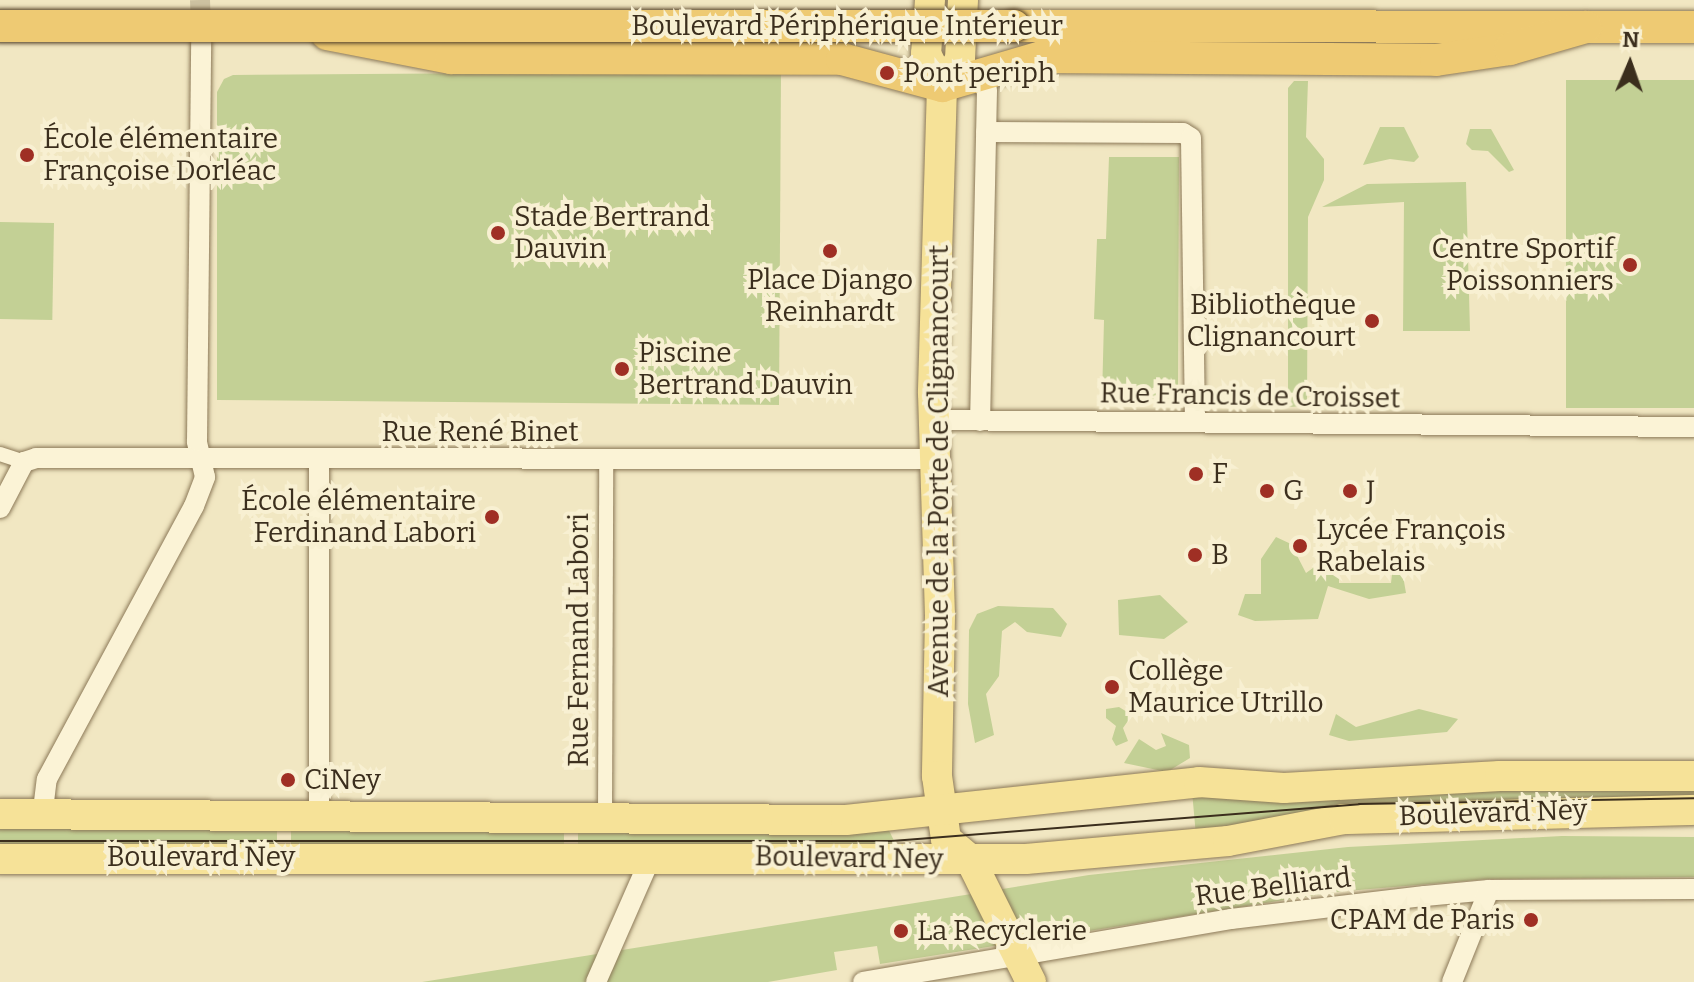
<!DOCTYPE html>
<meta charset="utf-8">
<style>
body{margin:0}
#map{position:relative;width:1694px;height:982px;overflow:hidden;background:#f1e7c2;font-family:Bitter,serif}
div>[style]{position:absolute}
.green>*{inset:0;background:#c3d095;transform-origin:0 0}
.minor-tunnel>*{height:20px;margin-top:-10px;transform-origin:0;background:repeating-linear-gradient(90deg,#cdc2a1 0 20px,transparent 0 30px)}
.roads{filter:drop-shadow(0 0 2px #8c7958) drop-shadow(0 0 2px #8c7958)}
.pedestrian>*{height:14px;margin:-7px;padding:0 7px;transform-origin:7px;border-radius:7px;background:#fbf3d6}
.minor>*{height:20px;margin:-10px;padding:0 10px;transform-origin:10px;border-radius:10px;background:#fbf3d6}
.primary>*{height:30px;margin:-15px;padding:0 15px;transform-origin:15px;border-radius:15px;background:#f6e298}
.trunk>*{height:32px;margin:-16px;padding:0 16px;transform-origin:16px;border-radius:16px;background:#eeca73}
.tram>*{height:2px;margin:-1px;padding:0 1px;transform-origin:1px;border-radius:1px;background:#3b2e1d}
.bridges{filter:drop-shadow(0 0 2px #59462c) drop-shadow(0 0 2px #59462c)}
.trunk-bridge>*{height:32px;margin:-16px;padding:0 16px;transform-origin:16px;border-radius:16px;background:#eeca73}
.dots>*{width:22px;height:22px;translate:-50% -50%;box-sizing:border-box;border:4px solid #f8f0d2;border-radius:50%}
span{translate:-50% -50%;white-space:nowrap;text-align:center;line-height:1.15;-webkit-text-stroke:8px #f8f0d2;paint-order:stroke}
.street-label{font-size:28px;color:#3b2e1d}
.poi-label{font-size:28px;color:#3b2e1d}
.left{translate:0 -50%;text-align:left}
.right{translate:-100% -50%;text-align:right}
.north{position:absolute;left:1590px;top:24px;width:80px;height:80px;-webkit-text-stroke:6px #f8f0d2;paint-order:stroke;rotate:2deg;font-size:22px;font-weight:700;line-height:32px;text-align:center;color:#3b2e1d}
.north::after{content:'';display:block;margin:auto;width:28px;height:36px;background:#3b2e1d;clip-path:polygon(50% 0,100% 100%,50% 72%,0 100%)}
</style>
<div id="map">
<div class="green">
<i style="clip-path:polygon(781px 71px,779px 405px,217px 400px,217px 92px,224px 79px,233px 75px)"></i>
<i style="left:1566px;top:80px;width:128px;height:328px"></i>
<i style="clip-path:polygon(1294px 81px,1308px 81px,1306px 137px,1324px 159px,1324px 180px,1308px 217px,1307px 406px,1288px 407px,1288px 88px)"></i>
<i style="clip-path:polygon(1380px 127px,1404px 127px,1419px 157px,1414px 162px,1390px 159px,1363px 165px)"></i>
<i style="clip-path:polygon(1470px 129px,1491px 129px,1514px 170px,1509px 172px,1488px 151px,1472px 150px,1466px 144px)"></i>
<i style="clip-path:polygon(1109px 157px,1179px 157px,1178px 399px,1102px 398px,1104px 320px,1094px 319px,1097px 239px,1106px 239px)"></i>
<i style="clip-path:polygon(1466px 182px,1470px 331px,1403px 331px,1404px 202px,1322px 207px,1367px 184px)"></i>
<i style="left:0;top:222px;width:54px;height:97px;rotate:1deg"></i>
<i style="clip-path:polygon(1276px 537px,1291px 544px,1306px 573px,1320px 563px,1339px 561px,1339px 583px,1391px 583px,1392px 574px,1402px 570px,1406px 593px,1369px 599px,1328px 586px,1318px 619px,1255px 621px,1238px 615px,1245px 594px,1261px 594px,1261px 559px)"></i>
<i style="clip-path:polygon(1160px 595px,1188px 622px,1164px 639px,1119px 635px,1118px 600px)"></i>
<i style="clip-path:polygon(998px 606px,1053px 608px,1067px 624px,1061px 637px,1027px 632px,1015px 622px,1002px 631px,999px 676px,986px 694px,994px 735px,975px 743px,968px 704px,969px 630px,977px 614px)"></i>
<i style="clip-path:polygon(1119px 707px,1132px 715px,1123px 728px,1128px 741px,1116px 746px,1112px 739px,1116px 726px,1106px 718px,1106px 709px)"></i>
<i style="clip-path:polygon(1419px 709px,1458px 719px,1447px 732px,1349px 741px,1329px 735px,1336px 714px,1356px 727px)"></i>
<i style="clip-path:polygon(1161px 733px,1189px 745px,1190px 758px,1167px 772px,1124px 763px,1139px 739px,1156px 750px,1166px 746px)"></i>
<i style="clip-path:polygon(1694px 784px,1694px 802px,1196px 836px,1192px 791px)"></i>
<i style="clip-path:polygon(886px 824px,896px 845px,578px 846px,578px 831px)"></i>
<i style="clip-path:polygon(0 826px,277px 830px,277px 846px,0 848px)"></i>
<i style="left:564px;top:830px;width:17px;height:273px;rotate:90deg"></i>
<i style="clip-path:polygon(1562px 836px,1694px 837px,1694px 877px,1488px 879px,1335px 892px,880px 964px,877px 946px,834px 952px,837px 970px,768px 982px,422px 982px,1089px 875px,1348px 847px)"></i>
</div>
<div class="minor-tunnel">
<i style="left:200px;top:0;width:35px;rotate:88deg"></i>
</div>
<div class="roads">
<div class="pedestrian">
<i style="left:0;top:454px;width:25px;rotate:18deg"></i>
<i style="left:605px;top:819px;width:359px;rotate:-89.8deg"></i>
</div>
<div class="minor">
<i style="left:972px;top:71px;width:24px;rotate:52deg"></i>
<i style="left:987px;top:90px;width:331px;rotate:91.2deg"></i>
<i style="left:986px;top:132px;width:197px;rotate:0.3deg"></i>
<i style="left:1183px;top:133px;width:9px;rotate:32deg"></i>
<i style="left:1191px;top:138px;width:284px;rotate:89.2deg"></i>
<i style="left:934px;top:420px;width:760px;rotate:0.53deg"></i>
<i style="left:319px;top:461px;width:355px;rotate:90deg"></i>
<i style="left:0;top:508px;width:52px;rotate:-62.4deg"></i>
<i style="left:24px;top:462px;width:13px;rotate:-18deg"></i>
<i style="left:36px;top:458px;width:901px;rotate:0.06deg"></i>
<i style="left:42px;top:818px;width:39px;rotate:-83deg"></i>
<i style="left:47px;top:779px;width:310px;rotate:-61.7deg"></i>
<i style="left:194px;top:506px;width:31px;rotate:-69deg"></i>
<i style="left:205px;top:477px;width:37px;rotate:-103deg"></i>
<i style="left:197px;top:441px;width:398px;rotate:-89.4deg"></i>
<i style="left:596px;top:982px;width:137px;rotate:-66.3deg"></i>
<i style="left:863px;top:982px;width:373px;rotate:-9.7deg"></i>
<i style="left:1231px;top:919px;width:195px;rotate:-6.8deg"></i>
<i style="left:1425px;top:896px;width:64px;rotate:-5.4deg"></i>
<i style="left:1489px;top:890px;width:205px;rotate:-0.3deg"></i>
<i style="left:1452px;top:982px;width:99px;rotate:-68.1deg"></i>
</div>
<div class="primary">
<i style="left:930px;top:0;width:54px;rotate:94.2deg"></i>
<i style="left:926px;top:54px;width:36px;rotate:63deg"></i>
<i style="left:963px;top:0;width:60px;rotate:92.9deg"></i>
<i style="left:960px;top:60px;width:32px;rotate:125deg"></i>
<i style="left:942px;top:86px;width:307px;rotate:91.7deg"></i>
<i style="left:933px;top:393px;width:222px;rotate:88.2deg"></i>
<i style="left:940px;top:615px;width:161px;rotate:91.1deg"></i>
<i style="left:937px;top:776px;width:64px;rotate:81.9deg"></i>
<i style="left:946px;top:839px;width:31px;rotate:40deg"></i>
<i style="left:970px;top:859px;width:137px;rotate:63.6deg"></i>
<i style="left:0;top:814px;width:846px;rotate:0.41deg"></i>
<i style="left:846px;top:820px;width:355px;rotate:-6.1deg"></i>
<i style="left:1199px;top:782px;width:85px;rotate:4deg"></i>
<i style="left:1284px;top:788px;width:216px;rotate:-3.2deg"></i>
<i style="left:1500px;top:776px;width:194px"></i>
<i style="left:0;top:859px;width:1026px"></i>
<i style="left:1026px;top:859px;width:203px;rotate:-5.1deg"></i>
<i style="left:1228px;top:841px;width:118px;rotate:-10.7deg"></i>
<i style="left:1344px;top:819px;width:350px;rotate:-1.5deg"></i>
</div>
<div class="trunk">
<i style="left:1014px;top:26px;width:680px;rotate:0.08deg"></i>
<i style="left:327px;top:34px;width:126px;rotate:11deg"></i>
<i style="left:451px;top:58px;width:391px;rotate:0.1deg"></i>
<i style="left:842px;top:59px;width:104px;rotate:15.1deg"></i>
<i style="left:942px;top:86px;width:104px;rotate:-16.2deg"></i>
<i style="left:1042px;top:57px;width:394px;rotate:0.4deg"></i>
<i style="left:1436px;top:60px;width:75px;rotate:-8.5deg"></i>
<i style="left:1510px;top:49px;width:79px;rotate:-16.1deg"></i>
</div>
</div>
<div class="tram">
<i style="left:0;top:841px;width:893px"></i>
<i style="left:893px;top:841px;width:467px;rotate:-4.5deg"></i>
<i style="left:1359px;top:804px;width:335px;rotate:-1deg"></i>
</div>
<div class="bridges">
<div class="trunk-bridge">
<i style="left:0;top:26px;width:1014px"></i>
</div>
</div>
<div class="dots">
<i style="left:887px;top:73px;background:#9f2f24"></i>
<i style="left:27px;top:155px;background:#9f2f24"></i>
<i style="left:498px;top:233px;background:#9f2f24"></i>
<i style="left:830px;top:251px;background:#9f2f24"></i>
<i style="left:1630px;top:265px;background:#9f2f24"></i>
<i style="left:1372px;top:321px;background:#9f2f24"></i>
<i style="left:622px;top:369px;background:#9f2f24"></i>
<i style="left:1196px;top:474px;background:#9f2f24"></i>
<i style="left:1267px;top:491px;background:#9f2f24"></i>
<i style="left:1350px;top:491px;background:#9f2f24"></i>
<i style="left:492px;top:517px;background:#9f2f24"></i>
<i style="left:1300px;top:546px;background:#9f2f24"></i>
<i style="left:1195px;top:555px;background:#9f2f24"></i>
<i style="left:1112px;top:687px;background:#9f2f24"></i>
<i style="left:288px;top:780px;background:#9f2f24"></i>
<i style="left:1531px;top:920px;background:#9f2f24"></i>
<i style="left:901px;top:931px;background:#9f2f24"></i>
</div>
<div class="street-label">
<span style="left:847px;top:26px">Boulevard Périphérique Intérieur</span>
<span style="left:1250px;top:396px;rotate:1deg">Rue Francis de Croisset</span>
<span style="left:480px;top:432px">Rue René Binet</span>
<span style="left:939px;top:471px;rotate:-90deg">Avenue de la Porte de Clignancourt</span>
<span style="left:579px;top:640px;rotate:-90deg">Rue Fernand Labori</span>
<span style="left:1493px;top:813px;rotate:-2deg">Boulevard Ney</span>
<span style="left:201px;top:857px">Boulevard Ney</span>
<span style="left:849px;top:858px;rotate:1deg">Boulevard Ney</span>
<span style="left:1273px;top:887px;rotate:-7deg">Rue Belliard</span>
</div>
<div class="poi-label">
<span class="left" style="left:903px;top:73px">Pont periph</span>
<span class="left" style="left:43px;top:155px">École élémentaire<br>Françoise Dorléac</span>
<span class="left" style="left:514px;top:233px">Stade Bertrand<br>Dauvin</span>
<span class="right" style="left:1614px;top:265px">Centre Sportif<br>Poissonniers</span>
<span style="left:830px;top:296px">Place Django<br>Reinhardt</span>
<span class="right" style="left:1356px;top:321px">Bibliothèque<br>Clignancourt</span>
<span class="left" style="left:638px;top:369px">Piscine<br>Bertrand Dauvin</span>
<span class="left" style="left:1212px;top:474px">F</span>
<span class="left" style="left:1283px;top:491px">G</span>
<span class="left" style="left:1366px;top:491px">J</span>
<span class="right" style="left:476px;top:517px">École élémentaire<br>Ferdinand Labori</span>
<span class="left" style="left:1316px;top:546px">Lycée François<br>Rabelais</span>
<span class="left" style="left:1211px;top:555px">B</span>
<span class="left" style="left:1128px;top:687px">Collège<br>Maurice Utrillo</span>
<span class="left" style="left:304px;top:780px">CiNey</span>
<span class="right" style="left:1515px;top:920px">CPAM de Paris</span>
<span class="left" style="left:917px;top:931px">La Recyclerie</span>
</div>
<div class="north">N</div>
</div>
